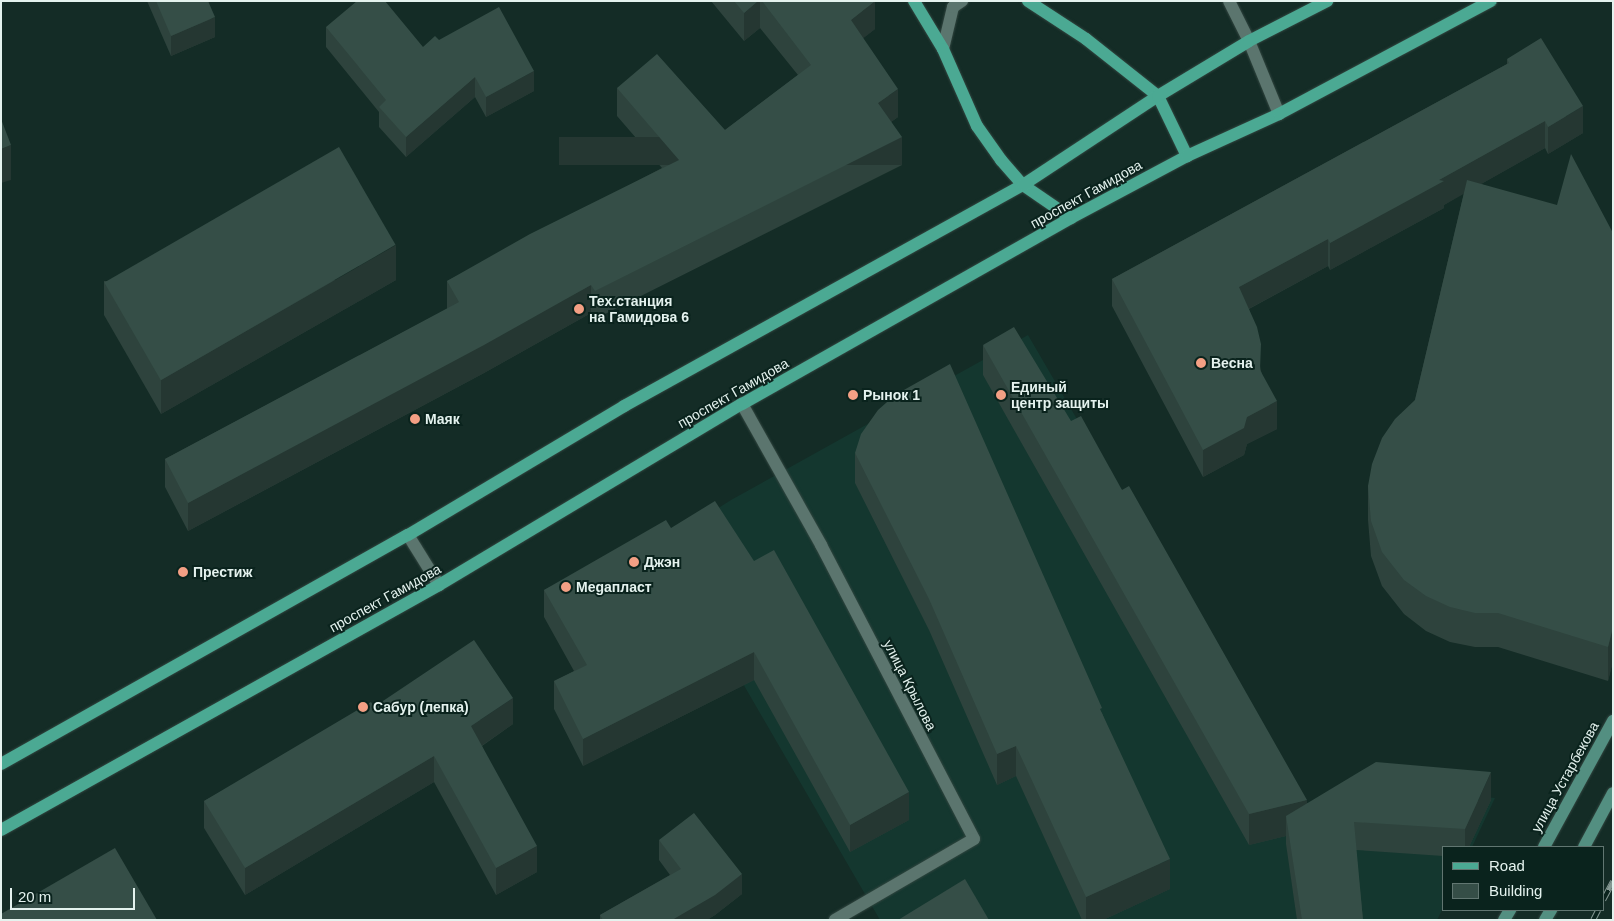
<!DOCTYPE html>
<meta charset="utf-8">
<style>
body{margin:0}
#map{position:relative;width:1614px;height:921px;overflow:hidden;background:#142c26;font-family:Helvetica,sans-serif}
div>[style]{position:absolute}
.built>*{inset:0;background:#14372f}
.roads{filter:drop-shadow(0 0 1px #324640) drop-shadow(0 0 1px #324640)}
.minor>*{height:12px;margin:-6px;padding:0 6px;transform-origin:6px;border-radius:6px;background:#5b756e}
.tertiary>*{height:12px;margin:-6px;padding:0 6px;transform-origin:6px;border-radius:6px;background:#5b756e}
.secondary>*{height:12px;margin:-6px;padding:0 6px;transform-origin:6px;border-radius:6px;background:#538f81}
.primary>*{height:12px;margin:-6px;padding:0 6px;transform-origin:6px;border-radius:6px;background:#4ba993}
.rail>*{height:5.5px;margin-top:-2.75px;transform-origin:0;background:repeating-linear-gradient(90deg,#0a231d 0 11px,#859893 0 22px);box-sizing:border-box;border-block:1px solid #859893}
.wall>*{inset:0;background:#2e433d}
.shaded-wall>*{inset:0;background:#253732;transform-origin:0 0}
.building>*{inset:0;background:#354e47;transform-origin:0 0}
.dots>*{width:14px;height:14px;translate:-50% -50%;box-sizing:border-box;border:2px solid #0a231d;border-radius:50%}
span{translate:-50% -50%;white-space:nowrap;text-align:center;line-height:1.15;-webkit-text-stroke:4px #0a231d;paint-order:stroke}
.street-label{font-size:14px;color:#e4f2ee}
.poi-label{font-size:14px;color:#e4f2ee;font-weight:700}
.left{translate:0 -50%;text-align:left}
.frame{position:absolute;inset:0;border:2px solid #e4f2ee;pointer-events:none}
.legend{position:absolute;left:1442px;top:846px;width:162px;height:65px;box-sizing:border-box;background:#0a231d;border:1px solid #617671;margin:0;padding:6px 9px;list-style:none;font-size:15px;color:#e4f2ee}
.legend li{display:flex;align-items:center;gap:10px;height:25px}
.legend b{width:25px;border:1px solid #617671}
.scale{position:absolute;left:10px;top:888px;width:125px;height:22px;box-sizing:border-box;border:2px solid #e4f2ee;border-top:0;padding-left:6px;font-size:15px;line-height:18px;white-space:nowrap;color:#e4f2ee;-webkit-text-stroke:4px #0a231d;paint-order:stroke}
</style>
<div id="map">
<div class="built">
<i style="clip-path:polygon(1028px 335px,1312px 823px,1379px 786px,1495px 798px,1472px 847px,1443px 847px,1443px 908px,1437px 920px,880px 920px,662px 544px,731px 500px)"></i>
</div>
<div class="roads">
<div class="minor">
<i style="left:742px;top:404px;width:162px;rotate:60.7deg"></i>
<i style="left:821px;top:545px;width:331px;rotate:62.5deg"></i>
<i style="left:974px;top:839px;width:161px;rotate:149.8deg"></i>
<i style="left:408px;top:535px;width:59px;rotate:58.2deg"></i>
</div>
<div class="tertiary">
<i style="left:1229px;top:1px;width:45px;rotate:63.4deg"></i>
<i style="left:1249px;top:41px;width:79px;rotate:67.7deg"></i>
<i style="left:943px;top:49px;width:43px;rotate:-76.6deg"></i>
<i style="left:953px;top:7px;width:11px;rotate:-34deg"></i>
</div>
<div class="secondary">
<i style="left:1544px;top:847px;width:144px;rotate:-61.3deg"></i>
<i style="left:1584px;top:847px;width:61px;rotate:-61.8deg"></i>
<i style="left:1504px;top:920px;width:12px;rotate:-59deg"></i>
<i style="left:1545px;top:920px;width:12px;rotate:-59deg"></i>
</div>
<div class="primary">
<i style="left:914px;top:1px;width:56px;rotate:58.9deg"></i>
<i style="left:943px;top:49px;width:84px;rotate:66.2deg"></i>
<i style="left:977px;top:126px;width:42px;rotate:54.8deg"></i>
<i style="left:1001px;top:160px;width:33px;rotate:49deg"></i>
<i style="left:1023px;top:185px;width:58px;rotate:34.5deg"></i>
<i style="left:1028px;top:1px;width:69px;rotate:33.2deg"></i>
<i style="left:1086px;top:39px;width:92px;rotate:38.4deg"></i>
<i style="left:1158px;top:96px;width:67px;rotate:64.2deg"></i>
<i style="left:1px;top:764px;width:467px;rotate:-29.4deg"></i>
<i style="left:408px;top:535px;width:252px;rotate:-30.8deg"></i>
<i style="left:624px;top:406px;width:456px;rotate:-29deg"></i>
<i style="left:1023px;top:185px;width:162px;rotate:-33.4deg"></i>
<i style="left:1158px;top:96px;width:106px;rotate:-31.1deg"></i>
<i style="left:1249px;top:41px;width:88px;rotate:-27.1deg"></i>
<i style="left:1px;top:830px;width:502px;rotate:-29.22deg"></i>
<i style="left:439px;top:585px;width:353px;rotate:-30.9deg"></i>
<i style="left:742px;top:404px;width:378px;rotate:-29.5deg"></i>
<i style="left:1071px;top:218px;width:132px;rotate:-28.1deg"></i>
<i style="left:1187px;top:156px;width:101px;rotate:-24.5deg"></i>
<i style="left:1279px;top:114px;width:240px;rotate:-28.1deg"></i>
</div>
</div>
<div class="rail">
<i style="left:1603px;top:900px;width:21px;rotate:-62deg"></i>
<i style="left:1593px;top:920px;width:11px;rotate:-63deg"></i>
</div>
<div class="wall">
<i style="clip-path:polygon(147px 1px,208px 1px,215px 37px,171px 56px)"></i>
<i style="clip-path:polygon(711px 1px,875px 1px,875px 29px,863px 38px,898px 117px,891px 122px,902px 165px,595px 319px,591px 313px,484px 373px,188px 531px,165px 487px,165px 459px,447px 309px,447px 281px,662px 168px,617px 116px,617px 88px,725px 130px,798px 75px,760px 28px,744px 41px)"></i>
<i style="clip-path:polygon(326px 27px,423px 47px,439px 40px,534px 91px,486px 117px,475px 97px,406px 157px,379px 127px,379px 112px,326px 47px)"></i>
<i style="clip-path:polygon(1507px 59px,1583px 133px,1548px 154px,1545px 148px,1481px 184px,1613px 233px,1613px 661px,1608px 681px,1498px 647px,1475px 647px,1450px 642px,1426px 631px,1404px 614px,1382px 586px,1371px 556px,1368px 520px,1368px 486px,1415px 400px,1464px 193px,1444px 205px,1444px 208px,1330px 270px,1328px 266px,1249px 309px,1261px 371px,1277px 429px,1247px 444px,1244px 455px,1203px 477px,1112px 306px,1112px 279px,1507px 64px)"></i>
<i style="clip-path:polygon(396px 280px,161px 414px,104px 315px,104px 281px)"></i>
<i style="clip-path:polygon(983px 345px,1122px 490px,1307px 803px,1491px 800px,1469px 847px,1443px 847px,1443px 856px,1356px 850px,1363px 920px,1297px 920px,1286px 844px,1286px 836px,1249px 845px,983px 375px)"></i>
<i style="clip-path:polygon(855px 453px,1102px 713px,1170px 889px,1103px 920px,1082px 920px,1016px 776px,997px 785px,929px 630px,855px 483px)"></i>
<i style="clip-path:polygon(671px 528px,909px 820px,850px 852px,754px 680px,583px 766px,554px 709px,554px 681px,574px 671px,544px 617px,544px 590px)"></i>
<i style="clip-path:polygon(374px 707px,513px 724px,482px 746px,537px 872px,496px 895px,434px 782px,245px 895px,204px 828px,204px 801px)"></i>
<i style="clip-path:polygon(659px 840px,742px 894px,715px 915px,707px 920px,600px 920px,600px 915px,670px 875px,659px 860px)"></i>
</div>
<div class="shaded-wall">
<i style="clip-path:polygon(758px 1px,760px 1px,760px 28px,744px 41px,744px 13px)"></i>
<i style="clip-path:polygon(875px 1px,875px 29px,851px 48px,851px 20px)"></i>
<i style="clip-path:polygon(215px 17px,215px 37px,171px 56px,171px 36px)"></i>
<i style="clip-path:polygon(534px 71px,534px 91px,486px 117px,486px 97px)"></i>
<i style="clip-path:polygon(475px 77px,475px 97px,406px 157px,406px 137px)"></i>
<i style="clip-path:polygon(898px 89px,898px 117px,878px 131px,878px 103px)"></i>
<i style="clip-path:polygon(1583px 106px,1583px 133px,1548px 154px,1548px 127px)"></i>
<i style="clip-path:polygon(1545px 121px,1545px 148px,1444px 205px,1444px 208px,1330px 270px,1330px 243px,1439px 180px)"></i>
<i style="left:902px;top:137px;width:28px;height:343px;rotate:90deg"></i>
<i style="clip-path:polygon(11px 145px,11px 180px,1px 183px,1px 149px)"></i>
<i style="clip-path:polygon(1328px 239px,1328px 266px,1239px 314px,1239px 287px)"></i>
<i style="clip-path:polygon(396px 245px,396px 280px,161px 414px,161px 380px)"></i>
<i style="clip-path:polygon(591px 285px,591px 313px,484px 373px,188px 531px,188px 503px)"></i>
<i style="clip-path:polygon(1277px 401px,1277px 429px,1247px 444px,1244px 455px,1203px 477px,1203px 450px,1247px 417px)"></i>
<i style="clip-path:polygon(1613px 627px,1613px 661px,1608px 681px,1608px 647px)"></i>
<i style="clip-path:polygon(754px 652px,754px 680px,583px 766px,583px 739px)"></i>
<i style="clip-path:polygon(513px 698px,513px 724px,471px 753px,471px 726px)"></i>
<i style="clip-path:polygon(1016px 746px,1016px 776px,997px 785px,997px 754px)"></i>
<i style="clip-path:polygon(434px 756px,434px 782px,245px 895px,245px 868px)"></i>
<i style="clip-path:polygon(1491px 772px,1491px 800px,1469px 847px,1465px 847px,1465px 829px)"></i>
<i style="clip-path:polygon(909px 792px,909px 820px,850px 852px,850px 825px)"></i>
<i style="clip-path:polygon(1307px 800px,1307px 831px,1286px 816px,1286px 836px,1249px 845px,1249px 814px)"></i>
<i style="clip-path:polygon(537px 846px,537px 872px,496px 895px,496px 868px)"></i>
<i style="clip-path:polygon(1170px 859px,1170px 889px,1103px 920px,1086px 920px,1086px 897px)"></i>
<i style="clip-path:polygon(742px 874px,742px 894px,715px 915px,707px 920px,672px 920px)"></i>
</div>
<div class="building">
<i style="clip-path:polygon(156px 1px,208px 1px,215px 17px,171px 36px)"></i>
<i style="clip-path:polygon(357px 1px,385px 1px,423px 47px,435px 36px,439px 40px,499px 7px,534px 71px,486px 97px,475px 77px,406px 137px,379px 107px,386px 100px,326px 27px)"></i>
<i style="clip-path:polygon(734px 1px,758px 1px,744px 13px)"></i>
<i style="clip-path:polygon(762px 1px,875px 1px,851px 20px,898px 89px,878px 103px,902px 137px,595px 291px,591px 285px,484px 345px,188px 503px,165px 459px,459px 302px,447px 281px,530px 234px,679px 160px,617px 88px,657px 54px,725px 130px,811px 65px)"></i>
<i style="clip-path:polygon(1541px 38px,1583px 106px,1548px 127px,1545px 121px,1439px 180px,1444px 181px,1330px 243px,1328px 239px,1239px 287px,1257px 327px,1261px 344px,1260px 370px,1277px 401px,1247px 417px,1244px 428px,1203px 450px,1112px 279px,1509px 63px,1507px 59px)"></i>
<i style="clip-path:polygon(1px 119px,11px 145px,1px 149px)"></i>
<i style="left:339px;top:147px;width:113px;height:271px;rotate:60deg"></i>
<i style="clip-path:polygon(1571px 154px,1613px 233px,1613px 627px,1608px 647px,1498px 613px,1475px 613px,1450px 607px,1426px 596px,1404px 580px,1382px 552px,1371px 521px,1368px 486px,1372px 464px,1382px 438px,1395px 419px,1415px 400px,1467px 180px,1557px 205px)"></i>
<i style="clip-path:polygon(1014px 327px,1071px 421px,1081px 416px,1122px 490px,1129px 486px,1307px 800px,1249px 814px,983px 345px)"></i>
<i style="clip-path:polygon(950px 364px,1102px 708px,1100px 709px,1170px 859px,1086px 897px,1016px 746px,997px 754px,929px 599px,855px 453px,861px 434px,878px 410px,895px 395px)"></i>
<i style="clip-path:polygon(715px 501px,754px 561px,774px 550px,909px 792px,850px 825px,754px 652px,583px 739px,554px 681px,587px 665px,544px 590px,666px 520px,671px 528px)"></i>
<i style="clip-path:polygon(474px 640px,513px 698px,471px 726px,537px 846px,496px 868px,434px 756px,245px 868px,204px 801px,371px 702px,374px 707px)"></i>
<i style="clip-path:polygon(1376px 762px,1491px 772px,1465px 829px,1354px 822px,1363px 920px,1302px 920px,1286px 816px)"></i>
<i style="clip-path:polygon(694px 813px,742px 874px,715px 895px,672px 920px,603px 920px,600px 915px,681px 869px,659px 840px)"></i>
<i style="clip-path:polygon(115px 848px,157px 920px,1px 920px,1px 914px)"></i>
<i style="clip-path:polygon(965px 879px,989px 920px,898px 920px)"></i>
</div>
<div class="dots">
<i style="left:579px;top:309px;background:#f39f84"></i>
<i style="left:1201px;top:363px;background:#f39f84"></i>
<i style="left:853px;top:395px;background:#f39f84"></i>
<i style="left:1001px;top:395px;background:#f39f84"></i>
<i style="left:415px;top:419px;background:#f39f84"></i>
<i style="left:634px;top:562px;background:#f39f84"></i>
<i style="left:183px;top:572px;background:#f39f84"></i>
<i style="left:566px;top:587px;background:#f39f84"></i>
<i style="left:363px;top:707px;background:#f39f84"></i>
</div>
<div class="street-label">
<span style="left:1086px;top:194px;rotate:-29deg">проспект Гамидова</span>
<span style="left:733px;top:393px;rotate:-30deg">проспект Гамидова</span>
<span style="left:385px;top:598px;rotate:-29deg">проспект Гамидова</span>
<span style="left:910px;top:685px;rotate:63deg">улица Крылова</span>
<span style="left:1565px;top:777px;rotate:-61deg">улица Устарбекова</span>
</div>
<div class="poi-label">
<span class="left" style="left:589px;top:309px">Тех.станция<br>на Гамидова 6</span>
<span class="left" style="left:1211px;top:363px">Весна</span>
<span class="left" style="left:1011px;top:395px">Единый<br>центр защиты</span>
<span class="left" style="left:863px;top:395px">Рынок 1</span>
<span class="left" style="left:425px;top:419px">Маяк</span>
<span class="left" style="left:644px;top:562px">Джэн</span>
<span class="left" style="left:193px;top:572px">Престиж</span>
<span class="left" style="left:576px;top:587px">Megaпласт</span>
<span class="left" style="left:373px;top:707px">Сабур (лепка)</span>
</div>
<div class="frame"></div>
<ul class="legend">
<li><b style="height:6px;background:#4ba993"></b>Road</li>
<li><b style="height:14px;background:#354e47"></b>Building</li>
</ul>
<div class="scale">20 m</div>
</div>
